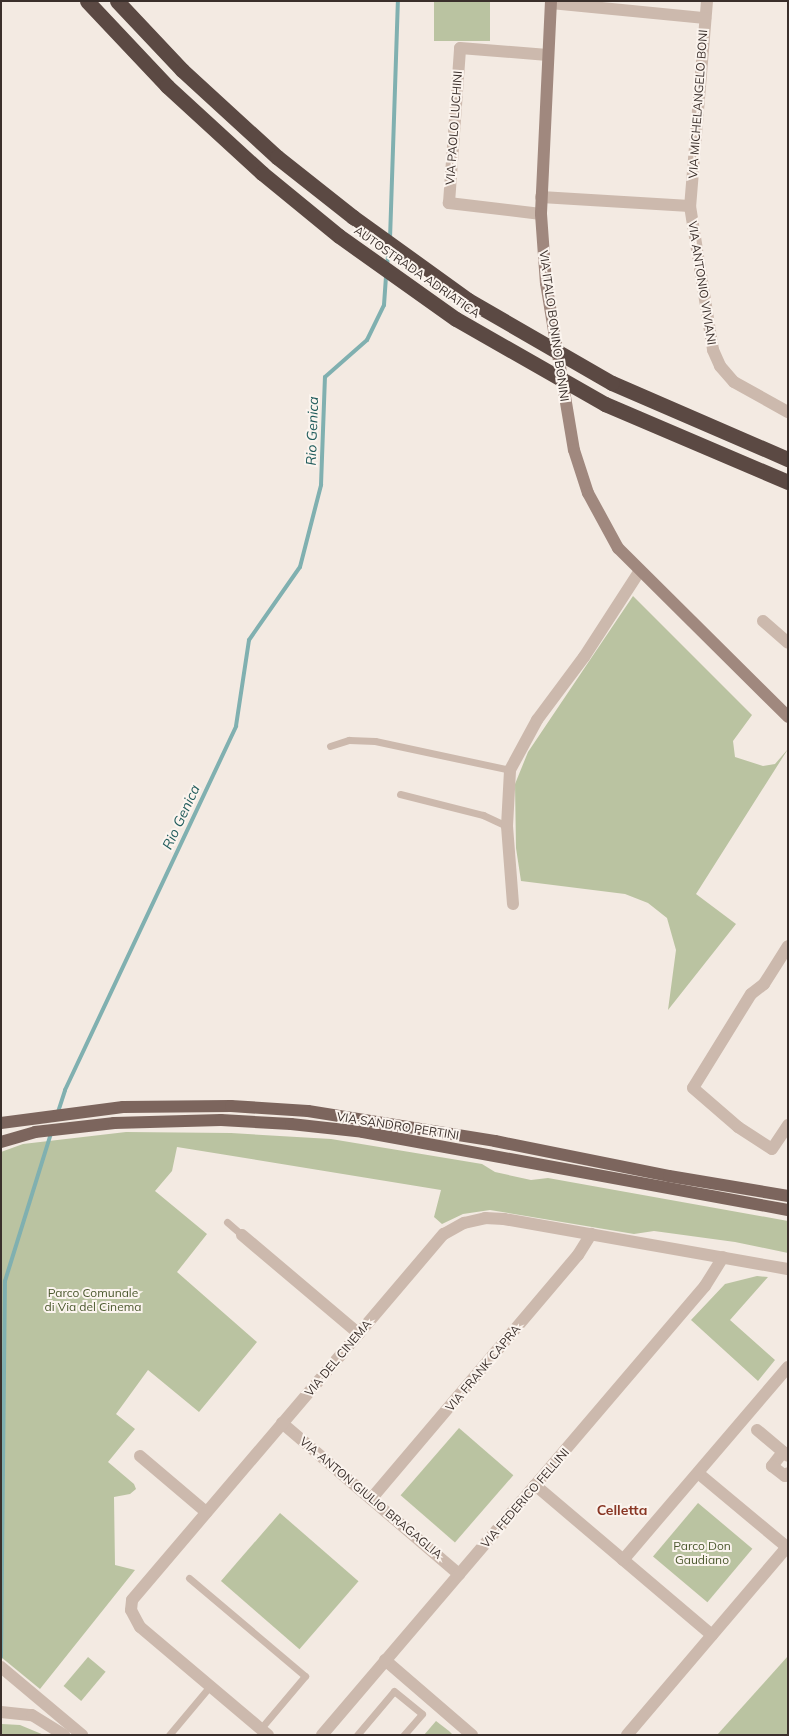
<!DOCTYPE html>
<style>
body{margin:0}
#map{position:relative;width:789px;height:1736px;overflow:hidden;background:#f3eae2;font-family:Mulish,sans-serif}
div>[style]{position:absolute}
.green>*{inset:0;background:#bac3a1;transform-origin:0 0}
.stream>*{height:4px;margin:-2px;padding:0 2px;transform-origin:2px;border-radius:2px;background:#80b0b0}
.lane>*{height:7px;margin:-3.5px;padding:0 3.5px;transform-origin:3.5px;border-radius:3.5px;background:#ccb9ad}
.street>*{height:12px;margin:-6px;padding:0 6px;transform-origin:6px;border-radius:6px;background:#ccb9ad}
.secondary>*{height:12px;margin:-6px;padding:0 6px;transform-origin:6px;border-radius:6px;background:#a0887e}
.primary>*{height:12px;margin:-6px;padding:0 6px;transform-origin:6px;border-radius:6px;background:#7c655d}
.highway>*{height:15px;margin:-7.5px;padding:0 7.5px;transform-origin:7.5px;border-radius:7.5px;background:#5b4943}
.highway-bridge>*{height:15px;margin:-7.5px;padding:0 7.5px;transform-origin:7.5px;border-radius:7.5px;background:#5b4943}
span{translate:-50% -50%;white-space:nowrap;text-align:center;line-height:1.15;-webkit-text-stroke:4px #fbf4ee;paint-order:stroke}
.street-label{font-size:12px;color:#3a2f2b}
.park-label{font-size:12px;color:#4c592f}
.water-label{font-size:14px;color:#215c5c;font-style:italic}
.neighbourhood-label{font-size:14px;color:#893725;font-weight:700}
.frame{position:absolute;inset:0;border:2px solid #3a2f2b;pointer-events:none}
</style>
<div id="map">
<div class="green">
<i style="left:434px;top:1px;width:56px;height:40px"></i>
<i style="clip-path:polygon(633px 596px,752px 715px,733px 741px,735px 757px,763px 766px,775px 764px,788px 749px,696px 894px,736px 924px,668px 1010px,676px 950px,667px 918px,648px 903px,625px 894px,521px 881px,516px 848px,515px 784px,528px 752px)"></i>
<i style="clip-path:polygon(126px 1132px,231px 1133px,331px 1139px,482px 1164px,495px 1172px,531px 1180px,548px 1178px,788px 1221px,788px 1253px,735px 1242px,654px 1231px,634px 1234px,490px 1210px,463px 1214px,442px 1224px,434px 1217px,441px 1190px,177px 1147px,172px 1171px,155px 1191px,207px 1234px,177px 1272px,257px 1342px,199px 1412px,148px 1370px,116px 1414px,135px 1429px,108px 1462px,134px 1484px,136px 1489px,130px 1494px,114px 1497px,115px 1565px,135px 1570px,40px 1689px,1px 1657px,1px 1152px,23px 1144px)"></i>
<i style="clip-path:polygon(757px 1276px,768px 1277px,730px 1320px,775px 1360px,758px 1381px,691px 1320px,725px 1284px)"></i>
<i style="left:459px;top:1428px;width:72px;height:89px;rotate:41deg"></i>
<i style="left:698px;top:1503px;width:71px;height:70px;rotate:40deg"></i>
<i style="left:280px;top:1513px;width:104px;height:90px;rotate:41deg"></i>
<i style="clip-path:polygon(788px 1656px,788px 1735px,717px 1735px)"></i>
<i style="left:88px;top:1657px;width:23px;height:38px;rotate:40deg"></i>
<i style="clip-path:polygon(436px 1721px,449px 1731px,453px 1735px,424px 1735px)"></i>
<i style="clip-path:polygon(2px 1724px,20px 1725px,44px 1735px,1px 1735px)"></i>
</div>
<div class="stream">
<i style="left:390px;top:239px;width:238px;rotate:-88.1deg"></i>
<i style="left:387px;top:266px;width:18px;rotate:-84deg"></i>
<i style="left:58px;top:1112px;width:23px;rotate:-72deg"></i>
<i style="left:65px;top:1090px;width:402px;rotate:-64.8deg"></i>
<i style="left:236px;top:726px;width:87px;rotate:-81.4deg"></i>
<i style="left:249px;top:640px;width:89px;rotate:-55.1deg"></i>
<i style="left:300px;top:567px;width:85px;rotate:-75.6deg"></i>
<i style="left:321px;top:485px;width:108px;rotate:-87.9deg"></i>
<i style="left:325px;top:377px;width:56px;rotate:-41.4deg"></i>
<i style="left:367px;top:340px;width:39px;rotate:-64deg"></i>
<i style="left:384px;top:305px;width:29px;rotate:-86deg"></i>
<i style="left:1px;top:1657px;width:376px;rotate:-89.4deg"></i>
<i style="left:5px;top:1281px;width:155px;rotate:-72.7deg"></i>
</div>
<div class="lane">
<i style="left:330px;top:746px;width:20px;rotate:-18deg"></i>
<i style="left:349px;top:740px;width:26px;rotate:2deg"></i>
<i style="left:375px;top:741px;width:138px;rotate:12.1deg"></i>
<i style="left:400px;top:794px;width:86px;rotate:14.2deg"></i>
<i style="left:483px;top:815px;width:26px;rotate:25deg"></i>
<i style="left:227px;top:1222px;width:20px;rotate:41deg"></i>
<i style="left:189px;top:1578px;width:152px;rotate:40.2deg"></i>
<i style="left:305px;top:1676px;width:68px;rotate:130.2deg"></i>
<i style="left:169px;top:1735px;width:64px;rotate:-50.1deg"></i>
<i style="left:357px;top:1735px;width:57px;rotate:-49.9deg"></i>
<i style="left:394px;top:1691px;width:36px;rotate:39deg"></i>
<i style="left:422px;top:1714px;width:28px;rotate:131deg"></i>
</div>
<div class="street">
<i style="left:707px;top:1px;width:206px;rotate:94.7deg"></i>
<i style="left:690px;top:206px;width:146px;rotate:80.9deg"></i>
<i style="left:713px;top:350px;width:17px;rotate:66deg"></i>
<i style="left:720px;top:366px;width:21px;rotate:49deg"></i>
<i style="left:734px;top:382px;width:62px;rotate:29.1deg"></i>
<i style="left:551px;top:3px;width:155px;rotate:5.6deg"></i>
<i style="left:541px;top:197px;width:149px;rotate:3.5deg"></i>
<i style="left:541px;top:214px;width:93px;rotate:-173.2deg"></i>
<i style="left:449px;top:203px;width:155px;rotate:-85.9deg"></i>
<i style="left:460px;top:48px;width:88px;rotate:4.5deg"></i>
<i style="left:763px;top:621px;width:33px;rotate:41deg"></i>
<i style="left:513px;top:904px;width:78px;rotate:-94.4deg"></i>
<i style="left:507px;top:826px;width:56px;rotate:-86.9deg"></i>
<i style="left:510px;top:770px;width:57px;rotate:-61.6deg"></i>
<i style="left:537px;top:720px;width:79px;rotate:-53.3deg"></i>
<i style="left:584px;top:657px;width:101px;rotate:-57.1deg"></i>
<i style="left:788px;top:946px;width:45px;rotate:122.3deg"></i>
<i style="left:764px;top:984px;width:16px;rotate:142deg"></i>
<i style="left:751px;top:994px;width:110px;rotate:121.7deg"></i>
<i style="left:693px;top:1088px;width:60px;rotate:40.9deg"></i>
<i style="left:738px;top:1127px;width:40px;rotate:32.9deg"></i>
<i style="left:772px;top:1149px;width:29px;rotate:-56deg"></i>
<i style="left:242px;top:1235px;width:153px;rotate:40.2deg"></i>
<i style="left:282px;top:1423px;width:233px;rotate:40.5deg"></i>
<i style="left:757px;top:1430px;width:40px;rotate:40deg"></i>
<i style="left:783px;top:1452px;width:18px;rotate:128deg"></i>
<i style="left:772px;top:1466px;width:16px;rotate:38deg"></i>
<i style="left:785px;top:1476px;width:4px;rotate:-45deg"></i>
<i style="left:140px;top:1456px;width:87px;rotate:40.3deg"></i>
<i style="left:698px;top:1473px;width:117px;rotate:39.8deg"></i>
<i style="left:535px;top:1485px;width:232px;rotate:40.3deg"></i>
<i style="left:371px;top:1499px;width:320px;rotate:-49.7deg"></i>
<i style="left:578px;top:1255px;width:25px;rotate:-58deg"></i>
<i style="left:623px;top:1560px;width:254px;rotate:-49.5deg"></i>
<i style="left:385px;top:1660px;width:115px;rotate:40.8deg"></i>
<i style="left:1px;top:1667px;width:106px;rotate:40deg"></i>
<i style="left:1px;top:1712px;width:31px;rotate:6deg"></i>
<i style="left:32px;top:1715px;width:38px;rotate:32deg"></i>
<i style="left:268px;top:1735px;width:167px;rotate:-139.8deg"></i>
<i style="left:140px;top:1627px;width:19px;rotate:-118deg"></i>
<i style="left:131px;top:1610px;width:10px;rotate:-84deg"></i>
<i style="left:132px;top:1600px;width:481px;rotate:-49.6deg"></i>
<i style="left:444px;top:1234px;width:23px;rotate:-29deg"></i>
<i style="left:464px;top:1223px;width:22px;rotate:-13deg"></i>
<i style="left:485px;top:1218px;width:19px;rotate:3deg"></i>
<i style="left:504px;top:1219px;width:288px;rotate:10deg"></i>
<i style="left:322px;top:1735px;width:590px;rotate:-49.54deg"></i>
<i style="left:705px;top:1286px;width:34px;rotate:-58deg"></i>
<i style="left:627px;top:1735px;width:247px;rotate:-49.6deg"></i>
</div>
<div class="secondary">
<i style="left:551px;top:1px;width:213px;rotate:92.7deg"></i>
<i style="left:541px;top:214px;width:69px;rotate:85.9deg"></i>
<i style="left:546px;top:283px;width:169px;rotate:80.5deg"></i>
<i style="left:574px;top:450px;width:45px;rotate:72deg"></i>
<i style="left:588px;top:493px;width:63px;rotate:61.4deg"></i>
<i style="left:618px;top:548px;width:240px;rotate:44.8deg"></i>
</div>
<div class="primary">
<i style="left:1px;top:1123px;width:123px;rotate:-7.5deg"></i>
<i style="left:123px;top:1107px;width:108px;rotate:-0.5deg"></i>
<i style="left:231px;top:1106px;width:77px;rotate:3.7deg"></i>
<i style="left:308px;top:1111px;width:189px;rotate:9.1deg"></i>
<i style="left:495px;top:1141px;width:177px;rotate:11.4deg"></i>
<i style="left:669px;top:1176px;width:121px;rotate:9.5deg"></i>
<i style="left:1px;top:1142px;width:35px;rotate:-16deg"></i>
<i style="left:35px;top:1132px;width:80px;rotate:-6.5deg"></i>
<i style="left:114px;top:1123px;width:107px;rotate:-1.6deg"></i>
<i style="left:221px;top:1120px;width:70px;rotate:3.3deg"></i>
<i style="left:291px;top:1124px;width:72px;rotate:6.3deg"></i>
<i style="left:363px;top:1132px;width:432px;rotate:10.4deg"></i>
</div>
<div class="highway">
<i style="left:87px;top:1px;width:117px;rotate:46.7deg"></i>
<i style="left:167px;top:86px;width:129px;rotate:42.5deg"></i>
<i style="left:262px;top:173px;width:99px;rotate:39.3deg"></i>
<i style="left:117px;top:1px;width:95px;rotate:46.7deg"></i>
<i style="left:182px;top:70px;width:129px;rotate:42.5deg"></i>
<i style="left:277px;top:157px;width:97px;rotate:38.3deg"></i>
<i style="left:612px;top:383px;width:192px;rotate:23.4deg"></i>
<i style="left:605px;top:404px;width:199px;rotate:23.1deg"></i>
</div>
<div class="highway-bridge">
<i style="left:353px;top:217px;width:142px;rotate:35.8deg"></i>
<i style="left:468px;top:300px;width:166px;rotate:30deg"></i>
<i style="left:339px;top:236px;width:143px;rotate:35.4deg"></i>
<i style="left:456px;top:319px;width:172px;rotate:29.7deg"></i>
</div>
<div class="street-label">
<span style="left:698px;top:104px;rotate:-86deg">VIA MICHELANGELO BONI</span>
<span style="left:454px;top:128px;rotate:-86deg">VIA PAOLO LUCHINI</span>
<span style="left:417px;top:272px;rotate:35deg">AUTOSTRADA ADRIATICA</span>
<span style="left:702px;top:283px;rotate:81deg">VIA ANTONIO VIVIANI</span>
<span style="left:554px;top:326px;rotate:82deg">VIA ITALO BONINO BONINI</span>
<span style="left:398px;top:1126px;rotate:9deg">VIA SANDRO PERTINI</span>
<span style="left:338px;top:1358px;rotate:-50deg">VIA DEL CINEMA</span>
<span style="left:483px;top:1368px;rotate:-50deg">VIA FRANK CAPRA</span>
<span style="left:371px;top:1498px;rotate:40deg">VIA ANTON GIULIO BRAGAGLIA</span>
<span style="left:525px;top:1498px;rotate:-49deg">VIA FEDERICO FELLINI</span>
</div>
<div class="park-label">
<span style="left:93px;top:1300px">Parco Comunale<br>di Via del Cinema</span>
<span style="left:702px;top:1553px">Parco Don<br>Gaudiano</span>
</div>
<div class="water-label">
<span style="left:312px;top:431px;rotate:-88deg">Rio Genica</span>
<span style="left:181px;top:817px;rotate:-65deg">Rio Genica</span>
</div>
<div class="neighbourhood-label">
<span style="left:622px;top:1510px">Celletta</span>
</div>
<div class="frame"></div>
</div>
